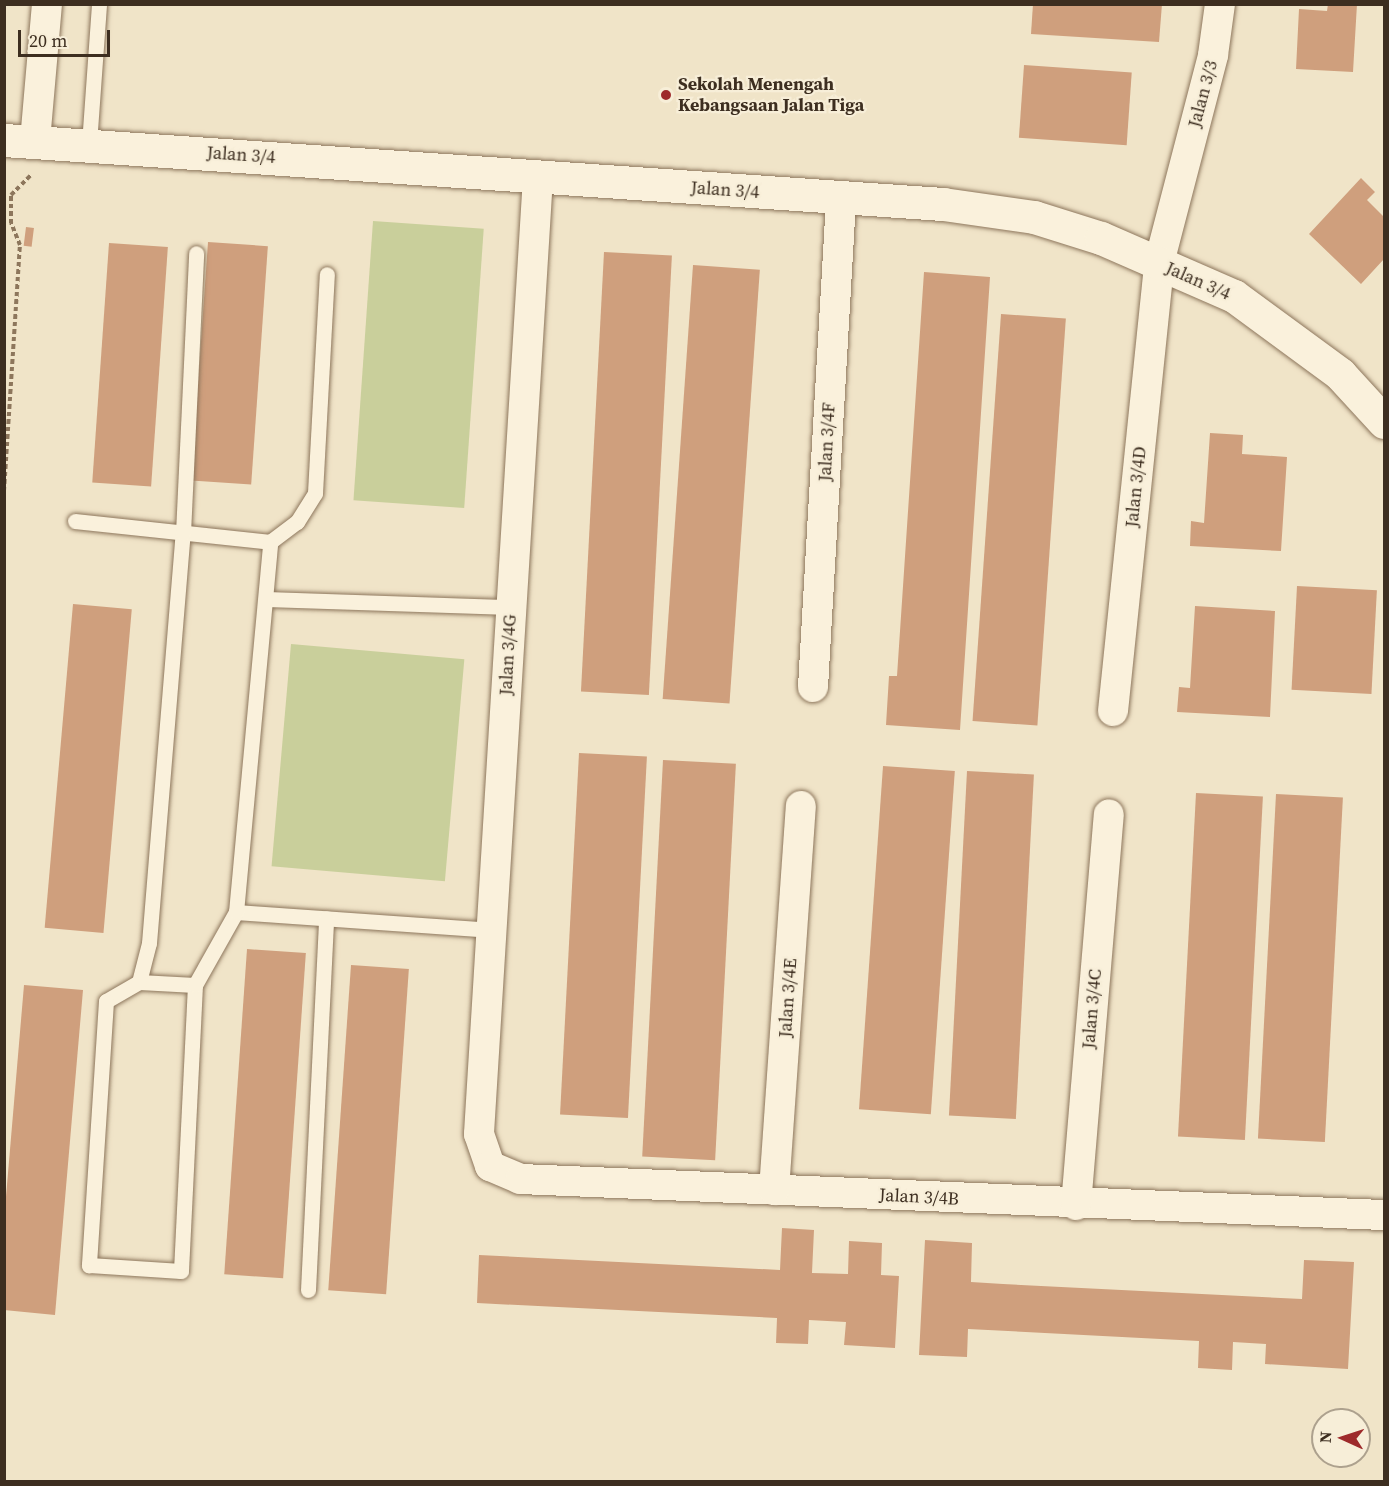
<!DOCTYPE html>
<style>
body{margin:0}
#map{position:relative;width:1389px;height:1486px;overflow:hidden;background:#f0e4c8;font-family:"Source Serif 4",serif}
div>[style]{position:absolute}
.green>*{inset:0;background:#c9cf9b;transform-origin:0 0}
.building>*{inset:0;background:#cf9f7d;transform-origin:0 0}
.path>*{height:4px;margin-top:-2px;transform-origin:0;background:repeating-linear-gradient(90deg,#8d765c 0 4.5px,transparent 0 7.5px)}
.roads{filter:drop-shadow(0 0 2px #8d765c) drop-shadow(0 0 2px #8d765c)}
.lane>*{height:15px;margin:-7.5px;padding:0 7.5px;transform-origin:7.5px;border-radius:7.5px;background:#faf1dc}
.street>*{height:30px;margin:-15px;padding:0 15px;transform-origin:15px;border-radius:15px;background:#faf1dc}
.secondary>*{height:33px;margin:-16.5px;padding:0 16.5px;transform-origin:16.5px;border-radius:16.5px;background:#faf1dc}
.dots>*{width:16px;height:16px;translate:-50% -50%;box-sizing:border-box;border:3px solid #f7eed8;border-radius:50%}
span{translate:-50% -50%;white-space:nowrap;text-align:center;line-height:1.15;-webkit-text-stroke:4.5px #f7eed8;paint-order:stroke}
.poi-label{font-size:18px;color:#3d2e20;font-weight:700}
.left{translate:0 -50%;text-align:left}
.street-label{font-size:18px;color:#3d2e20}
.frame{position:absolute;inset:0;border:6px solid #3d2e20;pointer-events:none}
.north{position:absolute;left:1311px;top:1408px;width:60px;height:60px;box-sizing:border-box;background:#f7eed8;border:2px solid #ada18e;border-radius:50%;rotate:273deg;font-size:16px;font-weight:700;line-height:24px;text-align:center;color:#3d2e20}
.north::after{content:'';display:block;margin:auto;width:21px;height:27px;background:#9e2a2b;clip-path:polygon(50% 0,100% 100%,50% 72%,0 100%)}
.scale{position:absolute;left:18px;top:30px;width:92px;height:27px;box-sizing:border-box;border:3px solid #3d2e20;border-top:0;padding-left:8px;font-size:18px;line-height:21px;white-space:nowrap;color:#3d2e20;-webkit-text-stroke:4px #f7eed8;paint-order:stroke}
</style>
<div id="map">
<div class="green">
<i style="left:373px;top:221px;width:111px;height:280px;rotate:4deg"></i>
<i style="left:291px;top:644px;width:174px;height:223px;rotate:5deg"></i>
</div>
<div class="building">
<i style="clip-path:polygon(1033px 4px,1162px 4px,1159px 42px,1031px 34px)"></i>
<i style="clip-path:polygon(1328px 4px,1357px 4px,1353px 72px,1296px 69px,1299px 9px,1327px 11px)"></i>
<i style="left:1024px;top:65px;width:108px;height:73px;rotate:4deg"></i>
<i style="clip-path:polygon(1361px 178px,1375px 192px,1367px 200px,1384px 217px,1384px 259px,1361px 284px,1309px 234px)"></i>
<i style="left:26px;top:227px;width:8px;height:19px;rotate:7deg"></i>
<i style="left:208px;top:242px;width:60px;height:239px;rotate:4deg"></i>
<i style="left:109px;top:243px;width:59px;height:240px;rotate:4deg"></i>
<i style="left:604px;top:252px;width:68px;height:440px;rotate:3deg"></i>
<i style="left:693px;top:265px;width:67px;height:435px;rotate:4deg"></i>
<i style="clip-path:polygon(924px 272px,990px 277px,960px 730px,886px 725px,889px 676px,897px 676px)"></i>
<i style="left:1001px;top:314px;width:65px;height:408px;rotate:4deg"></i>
<i style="clip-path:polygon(1210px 433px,1243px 435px,1242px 454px,1287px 457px,1281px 551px,1190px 546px,1191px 521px,1204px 523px)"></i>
<i style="left:1297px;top:586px;width:80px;height:104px;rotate:3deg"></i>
<i style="left:73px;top:604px;width:59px;height:325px;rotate:5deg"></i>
<i style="clip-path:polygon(1195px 606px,1275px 611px,1270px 717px,1177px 712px,1179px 687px,1190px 688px)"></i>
<i style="left:579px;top:753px;width:68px;height:362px;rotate:3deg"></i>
<i style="left:663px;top:760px;width:73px;height:397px;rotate:3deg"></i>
<i style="left:883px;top:766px;width:72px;height:344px;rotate:4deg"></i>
<i style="left:967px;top:771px;width:67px;height:345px;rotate:3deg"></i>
<i style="left:1196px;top:793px;width:67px;height:344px;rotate:3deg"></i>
<i style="left:1276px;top:794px;width:67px;height:345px;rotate:3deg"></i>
<i style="left:247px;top:949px;width:59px;height:326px;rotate:4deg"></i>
<i style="left:351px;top:965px;width:58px;height:326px;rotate:4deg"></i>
<i style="clip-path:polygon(24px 985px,83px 990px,55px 1315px,4px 1310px,4px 1220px)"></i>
<i style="clip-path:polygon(782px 1228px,814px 1230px,812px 1273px,848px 1274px,849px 1241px,882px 1243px,881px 1275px,899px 1276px,895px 1348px,844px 1345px,846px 1322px,809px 1320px,808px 1344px,776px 1343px,777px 1318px,477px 1303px,479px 1255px,780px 1270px)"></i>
<i style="clip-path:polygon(925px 1240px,972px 1243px,971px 1282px,1003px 1284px,1302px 1299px,1304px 1260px,1354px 1262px,1348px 1369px,1265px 1364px,1266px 1344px,1233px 1342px,1232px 1370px,1198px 1368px,1199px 1341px,968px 1329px,967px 1357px,919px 1355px)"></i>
</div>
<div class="path">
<i style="left:4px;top:491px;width:247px;rotate:-86.3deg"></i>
<i style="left:20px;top:245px;width:24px;rotate:-112deg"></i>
<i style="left:11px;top:223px;width:28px;rotate:-90deg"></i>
<i style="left:11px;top:195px;width:28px;rotate:-45deg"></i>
</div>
<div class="roads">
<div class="lane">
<i style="left:89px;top:144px;width:140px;rotate:-85.9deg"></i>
<i style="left:75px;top:521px;width:196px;rotate:6.1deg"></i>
<i style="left:266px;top:599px;width:245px;rotate:1.9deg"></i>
<i style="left:236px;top:912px;width:257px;rotate:4deg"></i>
<i style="left:139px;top:982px;width:40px;rotate:-75.6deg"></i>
<i style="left:149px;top:943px;width:411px;rotate:-85.3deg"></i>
<i style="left:183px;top:533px;width:280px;rotate:-87.3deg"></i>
<i style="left:195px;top:985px;width:56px;rotate:-176.9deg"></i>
<i style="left:139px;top:982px;width:38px;rotate:150deg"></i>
<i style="left:106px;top:1001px;width:265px;rotate:93.7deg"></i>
<i style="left:89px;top:1265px;width:92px;rotate:3.7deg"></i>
<i style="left:181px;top:1271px;width:286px;rotate:-87.2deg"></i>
<i style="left:195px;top:985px;width:84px;rotate:-60.7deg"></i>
<i style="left:236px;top:912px;width:372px;rotate:-84.7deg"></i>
<i style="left:270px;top:542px;width:34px;rotate:-37deg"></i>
<i style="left:297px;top:522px;width:34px;rotate:-58deg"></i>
<i style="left:315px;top:493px;width:219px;rotate:-86.9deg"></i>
<i style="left:308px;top:1290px;width:372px;rotate:-87.2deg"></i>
</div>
<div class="street">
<i style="left:35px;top:141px;width:138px;rotate:-85deg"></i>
<i style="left:538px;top:177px;width:959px;rotate:93.53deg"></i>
<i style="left:479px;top:1134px;width:34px;rotate:71deg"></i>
<i style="left:490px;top:1166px;width:33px;rotate:23deg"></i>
<i style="left:520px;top:1179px;width:865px;rotate:2.39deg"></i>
<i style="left:813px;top:687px;width:491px;rotate:-86.7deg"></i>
<i style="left:1113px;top:711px;width:450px;rotate:-84.1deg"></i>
<i style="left:1159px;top:263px;width:215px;rotate:-75.4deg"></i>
<i style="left:1213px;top:55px;width:51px;rotate:-82.2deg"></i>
<i style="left:774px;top:1190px;width:385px;rotate:-86deg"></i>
<i style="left:1076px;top:1205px;width:392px;rotate:-85.2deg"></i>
</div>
<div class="secondary">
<i style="left:4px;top:140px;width:941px;rotate:3.9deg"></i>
<i style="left:943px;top:204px;width:92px;rotate:8.1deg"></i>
<i style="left:1034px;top:217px;width:70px;rotate:17.4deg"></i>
<i style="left:1101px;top:238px;width:145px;rotate:23.6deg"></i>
<i style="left:1234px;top:296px;width:132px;rotate:36.3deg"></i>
<i style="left:1340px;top:374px;width:65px;rotate:47.5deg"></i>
</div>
</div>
<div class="dots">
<i style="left:666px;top:95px;background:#9e2a2b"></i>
</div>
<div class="poi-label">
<span class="left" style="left:678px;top:95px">Sekolah Menengah<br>Kebangsaan Jalan Tiga</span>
</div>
<div class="street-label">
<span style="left:1203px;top:94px;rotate:-75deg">Jalan 3/3</span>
<span style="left:241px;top:155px;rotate:4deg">Jalan 3/4</span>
<span style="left:725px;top:190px;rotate:4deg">Jalan 3/4</span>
<span style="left:1198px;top:281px;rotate:24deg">Jalan 3/4</span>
<span style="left:827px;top:442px;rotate:-87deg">Jalan 3/4F</span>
<span style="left:1136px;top:487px;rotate:-84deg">Jalan 3/4D</span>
<span style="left:508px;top:655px;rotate:-87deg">Jalan 3/4G</span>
<span style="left:788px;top:998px;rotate:-86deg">Jalan 3/4E</span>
<span style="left:1092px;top:1009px;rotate:-85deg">Jalan 3/4C</span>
<span style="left:919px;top:1197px;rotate:3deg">Jalan 3/4B</span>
</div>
<div class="frame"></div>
<div class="north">N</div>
<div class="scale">20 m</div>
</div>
